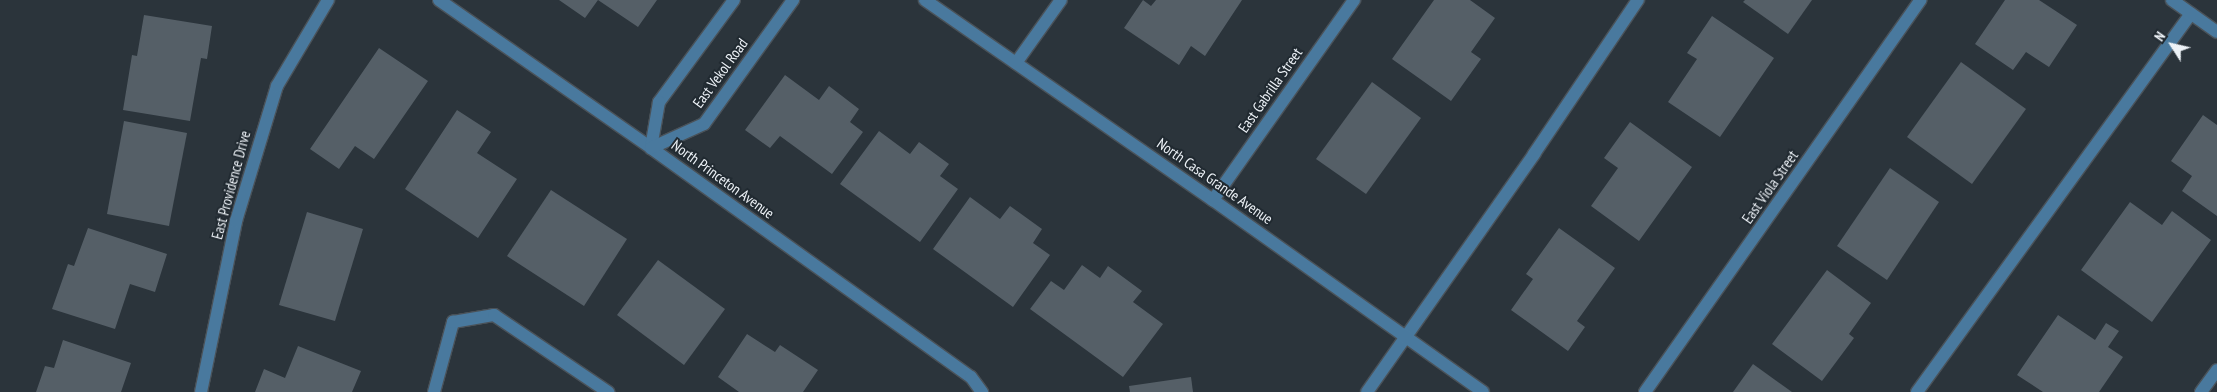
<!DOCTYPE html>
<style>
body{margin:0}
#map{position:relative;width:2217px;height:392px;overflow:hidden;background:#2b343b;font-family:"PT Sans Narrow",sans-serif}
div>[style]{position:absolute}
.building>*{inset:0;background:#555f67}
.roads{filter:drop-shadow(1px 0 #4a5259) drop-shadow(-1px 0 #4a5259) drop-shadow(0 1px #4a5259) drop-shadow(0 -1px #4a5259)}
.service>*{height:12px;margin:-6px;padding:0 6px;transform-origin:6px;border-radius:6px;background:#49799e}
.minor>*{height:12px;margin:-6px;padding:0 6px;transform-origin:6px;border-radius:6px;background:#49799e}
span{translate:-50% -50%;white-space:nowrap;text-align:center;line-height:1.15;-webkit-text-stroke:4px #212a31;paint-order:stroke}
.street-label{font-size:15px;color:#edf2f7}
.north{position:absolute;left:2147px;top:20px;width:50px;height:50px;-webkit-text-stroke:4px #212a31;paint-order:stroke;rotate:305deg;font-size:14px;font-weight:700;line-height:20px;text-align:center;color:#edf2f7}
.north::after{content:'';display:block;margin:auto;width:18px;height:22px;background:#edf2f7;clip-path:polygon(50% 0,100% 100%,50% 72%,0 100%)}
</style>
<div id="map">
<div class="building">
<div style="clip-path:polygon(559px 0,657px 0,638px 27px,598px 0,585px 18px)"></div>
<div style="clip-path:polygon(1143px 0,1151px 6px,1156px 0,1242px 0,1205px 56px,1191px 46px,1179px 65px,1124px 28px)"></div>
<div style="clip-path:polygon(1434px 0,1470px 0,1495px 18px,1471px 52px,1481px 59px,1451px 101px,1392px 59px)"></div>
<div style="clip-path:polygon(1745px 0,1812px 0,1788px 34px,1743px 2px)"></div>
<div style="clip-path:polygon(2005px 0,2039px 0,2077px 25px,2049px 67px,2026px 52px,2013px 70px,1975px 44px)"></div>
<div style="clip-path:polygon(144px 15px,212px 26px,207px 59px,201px 58px,190px 121px,123px 110px,132px 55px,137px 56px)"></div>
<div style="clip-path:polygon(1712px 16px,1774px 58px,1720px 137px,1668px 102px,1697px 59px,1687px 53px)"></div>
<div style="clip-path:polygon(379px 48px,428px 81px,374px 159px,355px 146px,339px 169px,310px 149px)"></div>
<div style="clip-path:polygon(1961px 62px,2026px 109px,1972px 184px,1907px 137px)"></div>
<div style="clip-path:polygon(785px 75px,819px 100px,829px 86px,859px 109px,850px 122px,863px 132px,832px 174px,780px 136px,770px 148px,745px 130px)"></div>
<div style="clip-path:polygon(1372px 82px,1421px 118px,1366px 194px,1316px 159px)"></div>
<div style="clip-path:polygon(457px 110px,491px 132px,477px 153px,517px 179px,478px 238px,405px 189px)"></div>
<div style="clip-path:polygon(2203px 115px,2217px 125px,2217px 216px,2182px 191px,2192px 176px,2171px 161px)"></div>
<div style="clip-path:polygon(124px 121px,187px 133px,169px 226px,107px 214px)"></div>
<div style="clip-path:polygon(1630px 122px,1692px 167px,1639px 241px,1591px 206px,1618px 168px,1604px 158px)"></div>
<div style="clip-path:polygon(879px 131px,910px 154px,919px 142px,949px 164px,940px 176px,958px 189px,920px 242px,840px 184px)"></div>
<div style="clip-path:polygon(1890px 168px,1939px 202px,1887px 280px,1837px 246px)"></div>
<div style="clip-path:polygon(551px 190px,627px 239px,584px 306px,507px 256px)"></div>
<div style="clip-path:polygon(970px 197px,1000px 219px,1010px 206px,1042px 229px,1033px 243px,1050px 255px,1013px 307px,933px 249px)"></div>
<div style="clip-path:polygon(2130px 202px,2162px 225px,2172px 211px,2211px 240px,2152px 322px,2081px 270px)"></div>
<div style="clip-path:polygon(307px 212px,363px 229px,335px 321px,279px 305px)"></div>
<div style="clip-path:polygon(88px 228px,167px 254px,155px 292px,130px 284px,115px 329px,52px 309px,68px 264px,74px 266px)"></div>
<div style="clip-path:polygon(1559px 228px,1615px 268px,1577px 321px,1585px 327px,1568px 351px,1511px 310px,1533px 279px,1526px 274px)"></div>
<div style="clip-path:polygon(658px 260px,725px 309px,684px 365px,617px 315px)"></div>
<div style="clip-path:polygon(1082px 265px,1100px 278px,1108px 266px,1142px 291px,1133px 302px,1163px 324px,1123px 377px,1030px 309px,1051px 281px,1064px 290px)"></div>
<div style="clip-path:polygon(1827px 270px,1871px 303px,1849px 334px,1854px 338px,1822px 381px,1772px 344px)"></div>
<div style="clip-path:polygon(2058px 315px,2095px 340px,2106px 323px,2119px 331px,2108px 347px,2123px 357px,2099px 392px,2043px 392px,2017px 375px)"></div>
<div style="clip-path:polygon(747px 334px,775px 352px,780px 345px,818px 370px,803px 392px,739px 392px,718px 377px)"></div>
<div style="clip-path:polygon(63px 340px,131px 363px,121px 392px,36px 392px,45px 366px,54px 368px)"></div>
<div style="clip-path:polygon(298px 346px,361px 371px,352px 392px,255px 392px,264px 369px,285px 378px)"></div>
<div style="clip-path:polygon(1753px 364px,1792px 392px,1733px 392px)"></div>
<div style="clip-path:polygon(1191px 377px,1193px 392px,1130px 392px,1129px 386px)"></div>
</div>
<div class="roads">
<div class="service">
<div style="left:1016px;top:63px;width:77px;rotate:-54.5deg"></div>
<div style="left:434px;top:392px;width:73px;rotate:-74.8deg"></div>
<div style="left:453px;top:322px;width:42px;rotate:-9.7deg"></div>
<div style="left:494px;top:315px;width:138px;rotate:34deg"></div>
<div style="left:1367px;top:392px;width:291px;rotate:-54.9deg"></div>
<div style="left:1534px;top:154px;width:186px;rotate:-56deg"></div>
<div style="left:1917px;top:392px;width:467px;rotate:-54.1deg"></div>
</div>
<div class="minor">
<div style="left:439px;top:0;width:259px;rotate:34.9deg"></div>
<div style="left:651px;top:148px;width:393px;rotate:35.6deg"></div>
<div style="left:971px;top:377px;width:19px;rotate:54deg"></div>
<div style="left:734px;top:0;width:127px;rotate:126.3deg"></div>
<div style="left:659px;top:102px;width:47px;rotate:99.9deg"></div>
<div style="left:651px;top:148px;width:58px;rotate:-24.4deg"></div>
<div style="left:704px;top:124px;width:153px;rotate:-54.3deg"></div>
<div style="left:925px;top:0;width:351px;rotate:34.8deg"></div>
<div style="left:1213px;top:200px;width:331px;rotate:35.4deg"></div>
<div style="left:2172px;top:0;width:55px;rotate:35.4deg"></div>
<div style="left:1213px;top:200px;width:245px;rotate:-54.8deg"></div>
<div style="left:201px;top:392px;width:175px;rotate:-78.4deg"></div>
<div style="left:236px;top:221px;width:141px;rotate:-73.1deg"></div>
<div style="left:277px;top:86px;width:100px;rotate:-59.3deg"></div>
<div style="left:1645px;top:392px;width:479px;rotate:-54.9deg"></div>
<div style="left:2201px;top:392px;width:27px;rotate:-54deg"></div>
</div>
</div>
<div class="street-label">
<span style="left:720px;top:73px;rotate:-54deg">East Vekol Road</span>
<span style="left:1270px;top:90px;rotate:-55deg">East Gabrilla Street</span>
<span style="left:723px;top:179px;rotate:36deg">North Princeton Avenue</span>
<span style="left:1215px;top:181px;rotate:35deg">North Casa Grande Avenue</span>
<span style="left:231px;top:185px;rotate:-75deg">East Providence Drive</span>
<span style="left:1770px;top:187px;rotate:-55deg">East Viola Street</span>
</div>
<div class="north">N</div>
</div>
